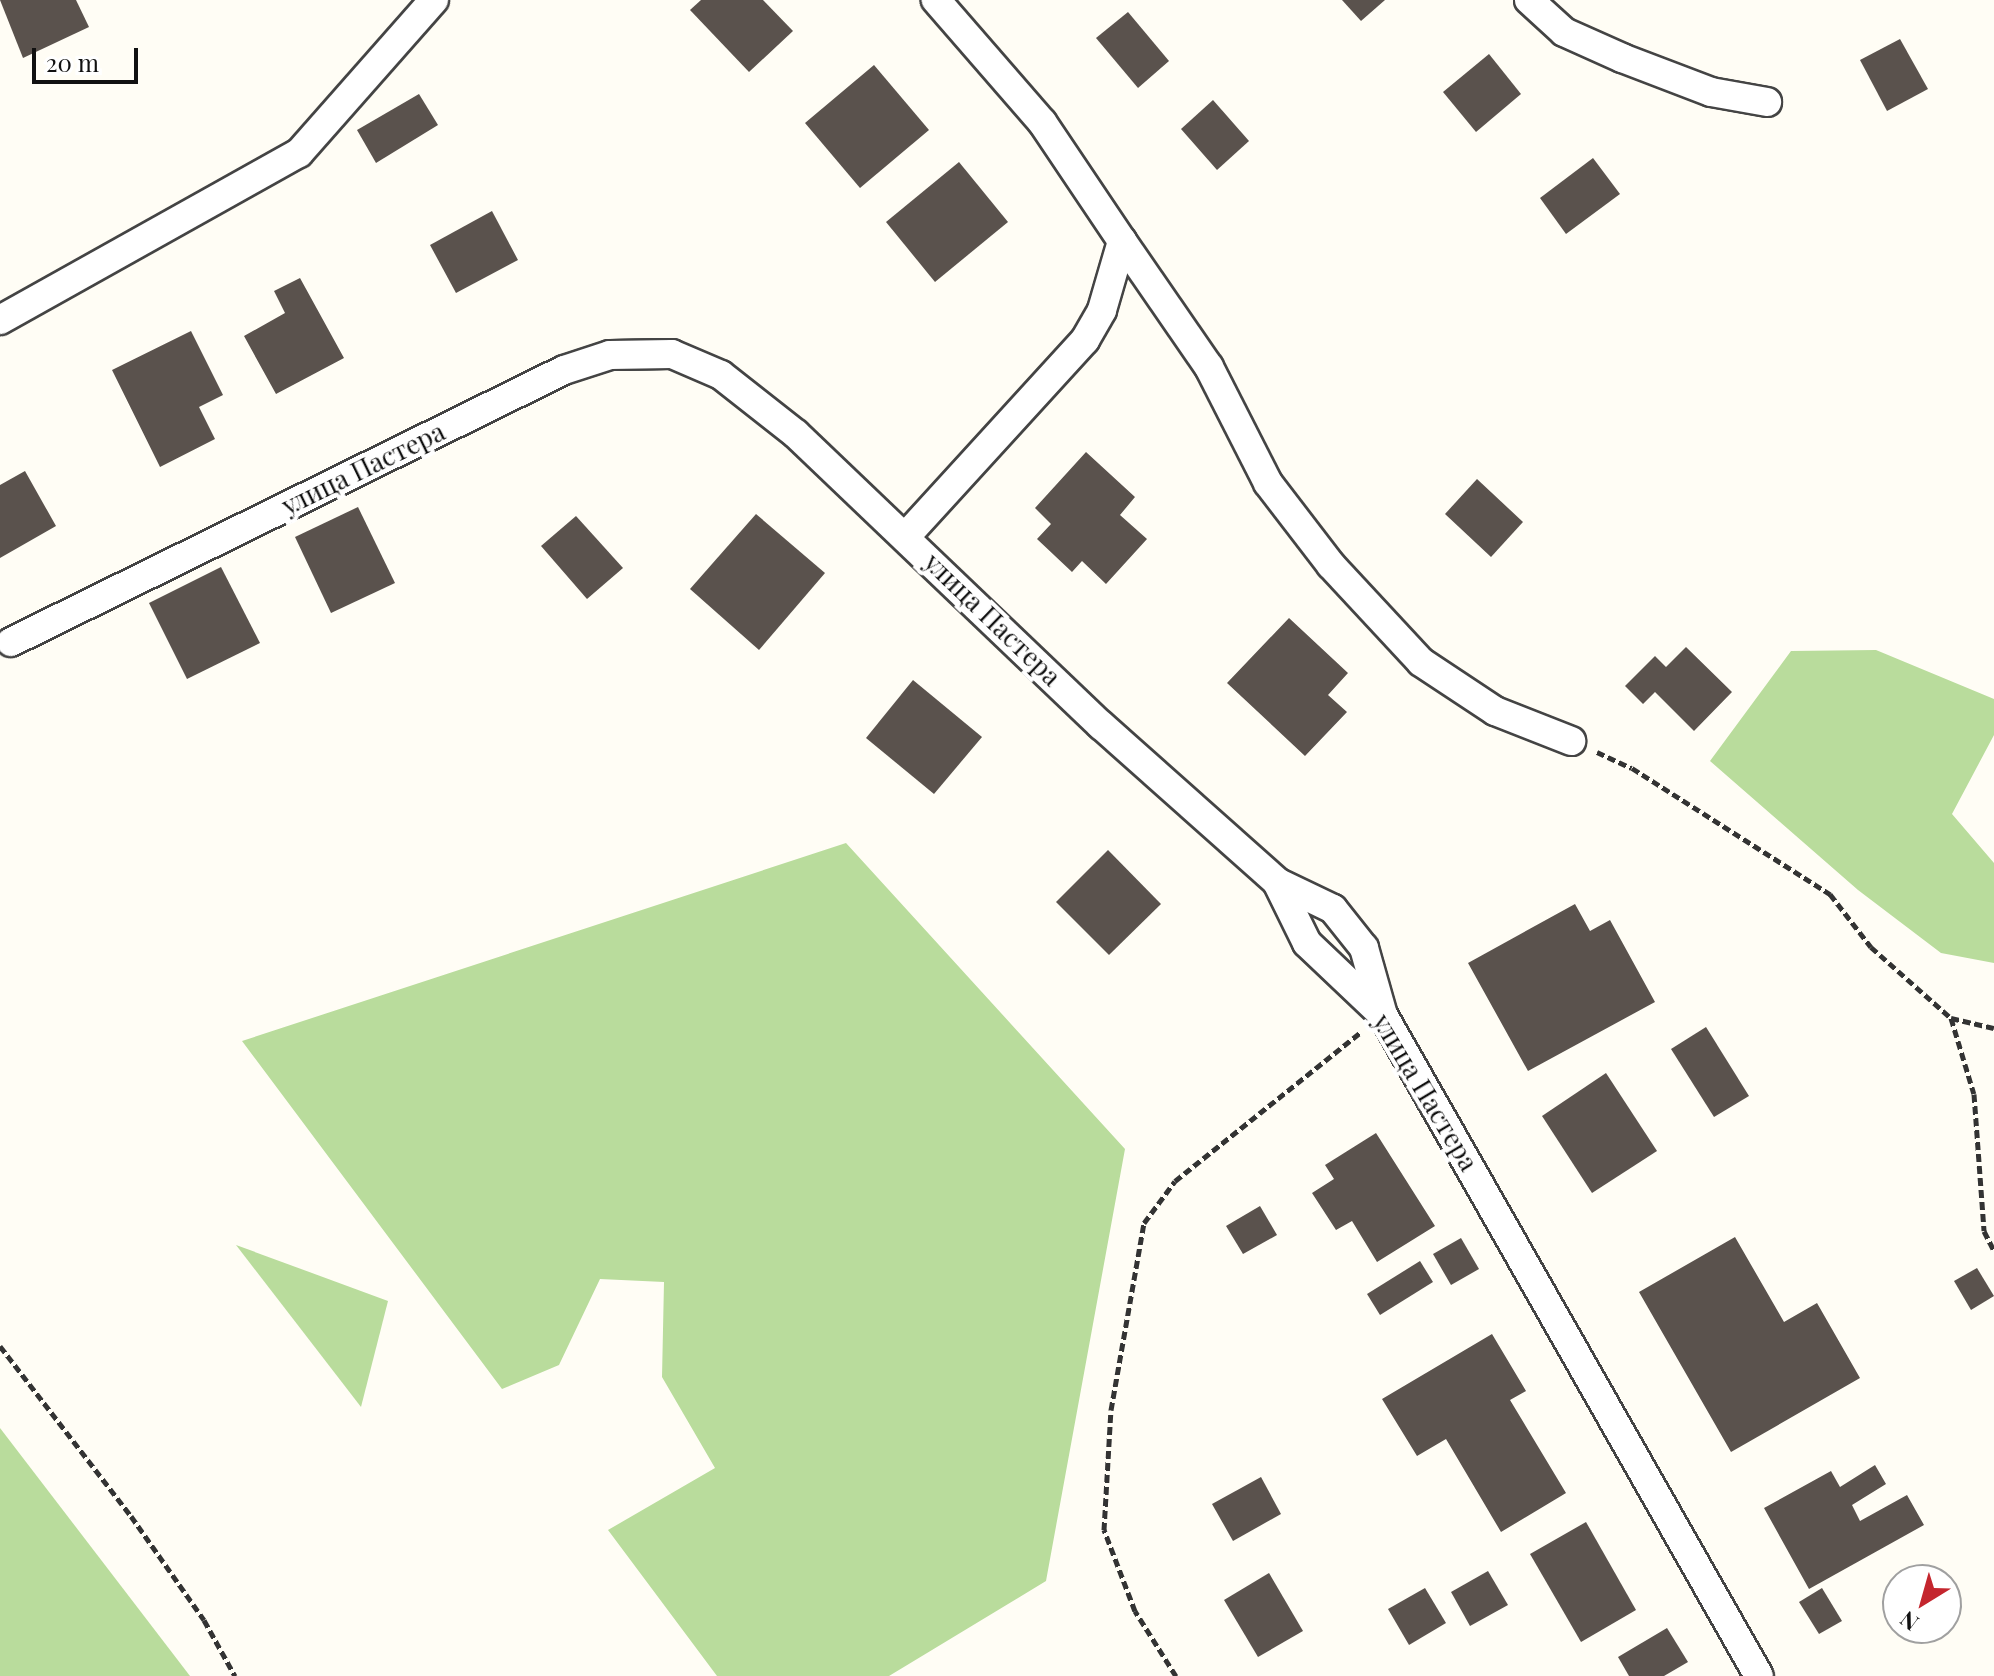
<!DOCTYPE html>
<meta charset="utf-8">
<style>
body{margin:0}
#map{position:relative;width:1994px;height:1676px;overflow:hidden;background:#fffdf5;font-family:"Playfair Display",serif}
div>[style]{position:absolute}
.forest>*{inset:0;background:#b9dc9c}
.building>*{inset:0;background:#5a524d}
.path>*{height:5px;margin-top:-2.5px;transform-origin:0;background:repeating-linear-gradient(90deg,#333 0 8px,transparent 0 12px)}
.roads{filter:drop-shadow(2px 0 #444) drop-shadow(-2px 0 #444) drop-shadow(0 2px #444) drop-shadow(0 -2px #444)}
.street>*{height:28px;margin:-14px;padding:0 14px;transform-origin:14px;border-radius:14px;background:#fff}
span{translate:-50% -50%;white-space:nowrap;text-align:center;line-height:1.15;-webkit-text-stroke:8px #fff;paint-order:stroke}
.street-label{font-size:26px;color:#111}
.north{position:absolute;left:1882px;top:1564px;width:80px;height:80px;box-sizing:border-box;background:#fff;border:2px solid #a0a0a0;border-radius:50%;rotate:217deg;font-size:22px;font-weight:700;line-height:32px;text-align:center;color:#111}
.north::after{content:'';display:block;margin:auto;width:28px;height:36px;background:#c4262e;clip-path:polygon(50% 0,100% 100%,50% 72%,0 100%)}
.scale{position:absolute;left:32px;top:48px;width:106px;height:36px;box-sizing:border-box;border:4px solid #111;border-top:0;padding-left:10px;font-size:24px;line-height:28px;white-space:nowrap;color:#111;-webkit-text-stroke:6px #fff;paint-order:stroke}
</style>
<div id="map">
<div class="forest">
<div style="clip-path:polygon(1876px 650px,1994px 699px,1994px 735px,1952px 814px,1994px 863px,1994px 963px,1941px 953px,1858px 890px,1710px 761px,1791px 651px)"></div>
<div style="clip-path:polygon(846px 843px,1125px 1149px,1046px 1581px,889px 1676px,717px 1676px,608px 1530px,715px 1468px,662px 1377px,664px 1282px,600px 1279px,559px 1365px,502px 1389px,242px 1041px)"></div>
<div style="clip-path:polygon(236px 1245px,388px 1301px,361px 1407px)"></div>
<div style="clip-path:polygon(0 1428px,190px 1676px,0 1676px)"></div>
</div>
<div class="building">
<div style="clip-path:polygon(0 0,76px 0,89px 27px,23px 58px)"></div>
<div style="clip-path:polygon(701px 0,763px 0,793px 31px,749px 72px,690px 10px)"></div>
<div style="clip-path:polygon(1342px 0,1385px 0,1361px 21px)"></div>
<div style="clip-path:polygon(1128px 12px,1169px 61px,1138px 88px,1096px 38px)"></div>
<div style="clip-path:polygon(1900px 39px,1928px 89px,1887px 111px,1860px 60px)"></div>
<div style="clip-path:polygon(1489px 54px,1521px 94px,1476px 132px,1443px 92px)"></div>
<div style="clip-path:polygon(874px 65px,929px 130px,860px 188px,805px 123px)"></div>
<div style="clip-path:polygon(419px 94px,438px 125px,376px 163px,357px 130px)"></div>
<div style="clip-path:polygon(1213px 100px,1249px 141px,1217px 170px,1181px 129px)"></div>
<div style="clip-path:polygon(1593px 158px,1620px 194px,1566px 234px,1540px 198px)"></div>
<div style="clip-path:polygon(959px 162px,1008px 222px,935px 282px,886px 222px)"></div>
<div style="clip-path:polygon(492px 211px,518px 260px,456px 293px,430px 245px)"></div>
<div style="clip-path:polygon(300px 278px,344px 358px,276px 394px,244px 336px,285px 313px,274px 291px)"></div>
<div style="clip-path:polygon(191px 331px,223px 395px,199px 407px,215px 439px,160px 467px,112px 370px)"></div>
<div style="clip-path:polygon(1086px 452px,1135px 497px,1120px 515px,1147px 539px,1106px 584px,1082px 561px,1072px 572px,1037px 539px,1051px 524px,1035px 508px)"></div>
<div style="clip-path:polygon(25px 471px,56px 526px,0 558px,0 485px)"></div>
<div style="clip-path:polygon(1477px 479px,1523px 522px,1491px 557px,1445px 514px)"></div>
<div style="clip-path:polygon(358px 507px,395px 583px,331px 613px,295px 537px)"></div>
<div style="clip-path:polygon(756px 514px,825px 573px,759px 650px,690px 589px)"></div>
<div style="clip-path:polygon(576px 516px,623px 568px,587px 599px,541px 546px)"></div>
<div style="clip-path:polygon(221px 567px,260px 643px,187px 679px,149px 603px)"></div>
<div style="clip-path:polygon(1289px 618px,1348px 673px,1328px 695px,1347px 712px,1305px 756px,1227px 683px)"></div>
<div style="clip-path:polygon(1686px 647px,1732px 692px,1694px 731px,1655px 692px,1643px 704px,1625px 686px,1655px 656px,1666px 667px)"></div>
<div style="clip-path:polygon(913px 680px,982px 737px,934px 794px,866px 738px)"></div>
<div style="clip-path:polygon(1108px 850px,1161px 904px,1109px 955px,1056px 902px)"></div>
<div style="clip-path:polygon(1575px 904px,1590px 931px,1610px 920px,1655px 1002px,1528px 1071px,1468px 963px)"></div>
<div style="clip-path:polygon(1706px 1027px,1749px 1096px,1714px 1117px,1671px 1049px)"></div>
<div style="clip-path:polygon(1606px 1073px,1657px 1151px,1592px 1193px,1542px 1116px)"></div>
<div style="clip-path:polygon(1376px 1133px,1435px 1226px,1377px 1262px,1352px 1221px,1336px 1230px,1312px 1193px,1334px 1179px,1325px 1165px)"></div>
<div style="clip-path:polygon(1260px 1206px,1277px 1235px,1243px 1254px,1226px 1226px)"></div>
<div style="clip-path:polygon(1735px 1237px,1784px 1322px,1817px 1303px,1860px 1378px,1731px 1452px,1639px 1292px)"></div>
<div style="clip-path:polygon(1461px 1238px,1479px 1269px,1451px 1285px,1433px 1254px)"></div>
<div style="clip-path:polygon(1420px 1261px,1433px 1282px,1380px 1315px,1367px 1294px)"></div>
<div style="clip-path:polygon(1977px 1268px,1994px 1296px,1971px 1310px,1954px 1281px)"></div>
<div style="clip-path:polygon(1492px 1334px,1526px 1391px,1510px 1400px,1566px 1493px,1501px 1532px,1446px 1439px,1417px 1456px,1382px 1399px)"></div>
<div style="clip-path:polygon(1875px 1465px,1886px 1484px,1852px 1505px,1860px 1521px,1907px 1495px,1924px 1525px,1809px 1589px,1764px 1508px,1831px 1471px,1840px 1487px)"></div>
<div style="clip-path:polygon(1261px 1477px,1281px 1514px,1233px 1541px,1212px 1504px)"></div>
<div style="clip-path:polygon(1586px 1522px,1636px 1610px,1581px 1642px,1530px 1554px)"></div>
<div style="clip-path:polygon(1488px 1571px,1508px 1605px,1470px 1626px,1451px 1592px)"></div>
<div style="clip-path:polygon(1269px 1573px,1303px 1631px,1258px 1657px,1224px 1600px)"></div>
<div style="clip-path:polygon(1425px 1588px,1446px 1623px,1409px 1645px,1388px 1609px)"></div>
<div style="clip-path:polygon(1822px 1588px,1842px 1621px,1819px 1634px,1799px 1602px)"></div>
<div style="clip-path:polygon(1667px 1628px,1688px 1662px,1664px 1676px,1629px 1676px,1618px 1657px)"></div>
</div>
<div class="path">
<div style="left:1597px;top:752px;width:38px;rotate:25deg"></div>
<div style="left:1632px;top:768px;width:235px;rotate:32.5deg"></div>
<div style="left:1830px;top:894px;width:67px;rotate:52.3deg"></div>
<div style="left:1871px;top:947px;width:107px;rotate:41.6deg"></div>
<div style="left:1951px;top:1018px;width:79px;rotate:73.2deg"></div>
<div style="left:1974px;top:1094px;width:137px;rotate:85.8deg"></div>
<div style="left:1984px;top:1231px;width:22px;rotate:63deg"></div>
<div style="left:1951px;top:1018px;width:44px;rotate:13.1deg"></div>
<div style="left:0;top:1346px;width:215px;rotate:52.4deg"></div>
<div style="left:131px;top:1516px;width:127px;rotate:54.9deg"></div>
<div style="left:204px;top:1620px;width:64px;rotate:61deg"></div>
<div style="left:1176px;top:1676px;width:77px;rotate:-122.2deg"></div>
<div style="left:1135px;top:1611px;width:87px;rotate:-110.9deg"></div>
<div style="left:1104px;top:1530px;width:120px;rotate:-86.7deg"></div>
<div style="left:1111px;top:1410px;width:190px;rotate:-80deg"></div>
<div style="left:1144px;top:1223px;width:52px;rotate:-53.6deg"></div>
<div style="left:1175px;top:1181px;width:237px;rotate:-38.7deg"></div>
</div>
<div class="roads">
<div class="street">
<div style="left:1529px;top:0;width:47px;rotate:42.4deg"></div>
<div style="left:1564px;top:32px;width:64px;rotate:24.1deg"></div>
<div style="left:1622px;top:58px;width:95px;rotate:20.9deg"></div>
<div style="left:1711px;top:92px;width:57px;rotate:10.1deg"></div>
<div style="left:1122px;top:241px;width:153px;rotate:55.4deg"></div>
<div style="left:1209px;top:367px;width:130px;rotate:63deg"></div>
<div style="left:1268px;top:483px;width:103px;rotate:52.5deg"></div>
<div style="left:1331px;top:565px;width:132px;rotate:47.1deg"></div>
<div style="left:1421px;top:662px;width:89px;rotate:33.5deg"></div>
<div style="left:1495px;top:711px;width:82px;rotate:21.5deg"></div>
<div style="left:0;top:320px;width:342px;rotate:-29.2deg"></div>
<div style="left:299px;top:153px;width:204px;rotate:-48.6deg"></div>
<div style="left:907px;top:535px;width:264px;rotate:-47.6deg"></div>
<div style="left:1085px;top:340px;width:34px;rotate:-60deg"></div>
<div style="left:1102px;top:310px;width:72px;rotate:-73.8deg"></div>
<div style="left:1122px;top:241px;width:143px;rotate:-123.9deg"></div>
<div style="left:1042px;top:122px;width:162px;rotate:-131deg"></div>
<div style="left:11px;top:642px;width:616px;rotate:-26.19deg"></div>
<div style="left:564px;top:370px;width:48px;rotate:-18.1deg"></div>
<div style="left:610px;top:355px;width:62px;rotate:-0.9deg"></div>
<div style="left:672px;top:354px;width:53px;rotate:23.2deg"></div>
<div style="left:721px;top:375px;width:95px;rotate:38.2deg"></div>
<div style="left:796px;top:434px;width:422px;rotate:43.7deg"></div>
<div style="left:1101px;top:725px;width:236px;rotate:41.7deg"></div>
<div style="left:1277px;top:882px;width:68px;rotate:63.8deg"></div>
<div style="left:1307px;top:943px;width:105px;rotate:43.5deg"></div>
<div style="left:1383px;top:1015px;width:760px;rotate:60.37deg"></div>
<div style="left:1277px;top:882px;width:62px;rotate:25.7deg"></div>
<div style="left:1333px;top:909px;width:50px;rotate:51.5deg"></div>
<div style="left:1364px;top:948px;width:70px;rotate:74.2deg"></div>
</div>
</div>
<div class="street-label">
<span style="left:363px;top:468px;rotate:-26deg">улица Пастера</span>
<span style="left:993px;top:619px;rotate:44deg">улица Пастера</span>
<span style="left:1426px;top:1092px;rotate:59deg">улица Пастера</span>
</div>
<div class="north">N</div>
<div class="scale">20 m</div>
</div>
